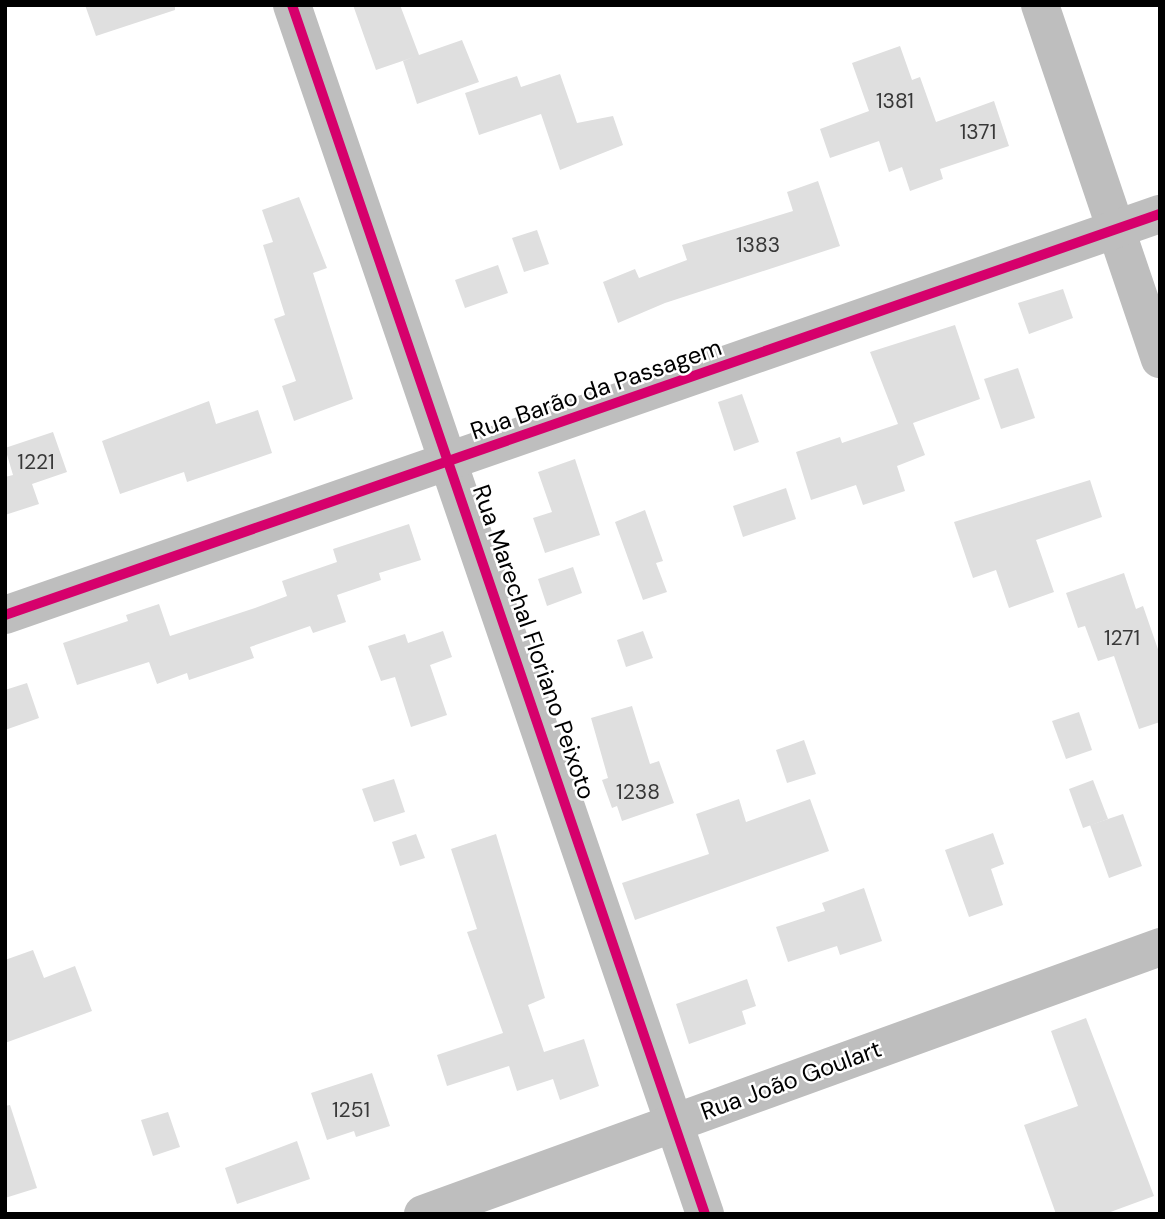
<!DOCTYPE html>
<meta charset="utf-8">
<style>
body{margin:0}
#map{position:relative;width:1165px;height:1219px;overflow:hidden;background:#fff;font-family:"DM Sans",sans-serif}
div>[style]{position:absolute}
.building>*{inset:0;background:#dfdfdf}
.minor>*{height:38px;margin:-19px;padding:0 19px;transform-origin:19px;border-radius:19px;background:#bebebe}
.cycleway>*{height:10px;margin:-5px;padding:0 5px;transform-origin:5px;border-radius:5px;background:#d6006c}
span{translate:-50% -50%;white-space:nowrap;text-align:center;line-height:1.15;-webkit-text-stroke:5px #fff;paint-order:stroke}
.number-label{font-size:21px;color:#383838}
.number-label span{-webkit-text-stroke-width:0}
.street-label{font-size:24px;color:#000}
.frame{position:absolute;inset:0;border:7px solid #000;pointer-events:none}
</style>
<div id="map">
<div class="building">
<div style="clip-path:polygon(85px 5px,175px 5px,175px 10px,96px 36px)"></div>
<div style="clip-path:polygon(353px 5px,400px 5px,419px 55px,462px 40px,479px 82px,417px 104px,403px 61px,414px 57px,376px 70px)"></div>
<div style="clip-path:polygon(900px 46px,912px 80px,920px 77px,936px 122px,994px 101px,1009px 146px,940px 169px,943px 179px,910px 191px,902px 167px,889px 172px,879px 141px,830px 158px,820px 129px,869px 111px,852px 63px)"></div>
<div style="clip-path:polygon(560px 74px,577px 123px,613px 116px,623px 145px,560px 170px,541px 114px,479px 135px,465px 93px,517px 76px,521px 87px)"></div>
<div style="clip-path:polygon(818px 181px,840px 246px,665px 303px,618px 323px,603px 282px,635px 269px,639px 278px,687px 260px,682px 245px,793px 211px,787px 192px)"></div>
<div style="clip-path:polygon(299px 197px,327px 268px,313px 273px,353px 399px,294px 421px,282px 386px,296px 381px,274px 319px,285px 315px,263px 245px,273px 242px,262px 210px)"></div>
<div style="clip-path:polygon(537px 230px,549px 264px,524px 272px,512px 238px)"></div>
<div style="clip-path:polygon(498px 265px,508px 293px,465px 308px,455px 280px)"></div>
<div style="clip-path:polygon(1063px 289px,1073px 318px,1029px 334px,1018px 303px)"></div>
<div style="clip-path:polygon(955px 325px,980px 399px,913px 423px,925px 455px,897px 466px,905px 491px,863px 505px,856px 485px,811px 500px,796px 452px,840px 437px,842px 443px,898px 424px,870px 352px)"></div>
<div style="clip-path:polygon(1018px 368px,1035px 418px,1001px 429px,984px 379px)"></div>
<div style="clip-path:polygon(742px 394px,759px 442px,734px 451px,718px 402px)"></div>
<div style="clip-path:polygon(209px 401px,216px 424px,258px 410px,272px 453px,187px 482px,184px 472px,120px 494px,102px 441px)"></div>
<div style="clip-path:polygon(53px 432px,67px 472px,32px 484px,39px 504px,5px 515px,5px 477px,13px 475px,5px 448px)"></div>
<div style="clip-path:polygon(575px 459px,600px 535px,545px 553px,533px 518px,552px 512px,538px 472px)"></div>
<div style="clip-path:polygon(1090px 480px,1102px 517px,1036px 540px,1054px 592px,1009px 608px,996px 570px,973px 578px,954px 522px)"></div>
<div style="clip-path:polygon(786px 488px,796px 519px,743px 537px,733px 506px)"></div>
<div style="clip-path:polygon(645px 510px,663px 561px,656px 563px,667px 592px,643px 600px,615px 522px)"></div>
<div style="clip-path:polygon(409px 524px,421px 560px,379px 573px,381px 580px,337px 595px,346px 622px,313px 633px,310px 626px,250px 647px,254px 658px,189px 680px,187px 673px,157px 684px,149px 662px,77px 685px,63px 643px,128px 621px,126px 615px,159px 604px,170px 636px,255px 608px,287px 596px,282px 581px,337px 562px,333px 549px)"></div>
<div style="clip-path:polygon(573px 567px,582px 593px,547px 606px,538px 579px)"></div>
<div style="clip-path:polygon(1124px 573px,1136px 609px,1143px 606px,1160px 655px,1160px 722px,1139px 729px,1114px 656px,1098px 661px,1085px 626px,1078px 628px,1066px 593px)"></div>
<div style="clip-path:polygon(443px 631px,452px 657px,430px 665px,447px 715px,411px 727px,395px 677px,381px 681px,368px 646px,405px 634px,408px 643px)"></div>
<div style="clip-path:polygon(643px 631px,653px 658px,626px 667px,617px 640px)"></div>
<div style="clip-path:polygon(27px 683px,39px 718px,5px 730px,5px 690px)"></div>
<div style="clip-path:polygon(632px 706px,650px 764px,659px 761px,674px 803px,622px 821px,617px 806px,612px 808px,602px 780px,608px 778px,591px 718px)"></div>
<div style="clip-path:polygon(1079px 712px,1092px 750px,1066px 759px,1052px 721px)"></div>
<div style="clip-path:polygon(804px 740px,816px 774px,787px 783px,776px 750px)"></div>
<div style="clip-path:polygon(394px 779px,405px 812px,374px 822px,362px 789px)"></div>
<div style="clip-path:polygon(1093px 780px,1108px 819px,1083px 828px,1069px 789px)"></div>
<div style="clip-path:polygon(739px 799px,746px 822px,810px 799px,829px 851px,635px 920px,622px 883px,709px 854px,696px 814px)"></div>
<div style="clip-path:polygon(1123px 814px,1142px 866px,1109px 878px,1090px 825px)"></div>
<div style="clip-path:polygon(993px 833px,1004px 864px,991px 869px,1003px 905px,969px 917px,945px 850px)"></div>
<div style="clip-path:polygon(416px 834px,425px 858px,400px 866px,392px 842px)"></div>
<div style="clip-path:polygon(496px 834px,545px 998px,528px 1005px,544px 1052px,584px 1039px,599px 1086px,560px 1100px,553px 1079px,517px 1091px,509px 1066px,447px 1086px,437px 1055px,503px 1033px,467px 932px,477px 929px,451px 849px)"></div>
<div style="clip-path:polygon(864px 888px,882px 941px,840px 955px,837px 946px,788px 962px,776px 927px,825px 911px,822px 903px)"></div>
<div style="clip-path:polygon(33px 950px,44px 978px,75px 966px,92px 1011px,5px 1043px,5px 960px)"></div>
<div style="clip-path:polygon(747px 979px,756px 1006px,742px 1011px,746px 1024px,689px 1044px,676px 1004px)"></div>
<div style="clip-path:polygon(1086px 1018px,1154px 1196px,1105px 1214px,1056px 1214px,1024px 1125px,1078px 1106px,1051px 1031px)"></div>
<div style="clip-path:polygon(372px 1073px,390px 1126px,356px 1137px,354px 1131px,327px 1140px,311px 1093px)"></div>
<div style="clip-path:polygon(10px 1105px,37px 1188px,5px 1198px,5px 1106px)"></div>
<div style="clip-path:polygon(168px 1112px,180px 1147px,153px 1156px,141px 1120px)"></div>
<div style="clip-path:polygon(297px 1141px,310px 1179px,237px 1204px,225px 1168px)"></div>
</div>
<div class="minor">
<div style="left:292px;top:5px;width:1278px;rotate:71.14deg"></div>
<div style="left:1040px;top:5px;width:374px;rotate:71.3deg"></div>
<div style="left:5px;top:615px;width:1223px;rotate:-19.15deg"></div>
<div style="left:423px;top:1214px;width:784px;rotate:-19.91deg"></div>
</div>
<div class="cycleway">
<div style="left:292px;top:5px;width:1278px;rotate:71.14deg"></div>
<div style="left:5px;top:615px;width:1223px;rotate:-19.15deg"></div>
</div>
<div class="number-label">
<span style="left:895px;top:101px">1381</span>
<span style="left:978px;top:132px">1371</span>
<span style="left:758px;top:245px">1383</span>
<span style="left:36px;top:462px">1221</span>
<span style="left:1122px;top:638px">1271</span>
<span style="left:638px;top:792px">1238</span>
<span style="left:351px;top:1110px">1251</span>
</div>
<div class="street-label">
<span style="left:596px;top:389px;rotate:-19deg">Rua Barão da Passagem</span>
<span style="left:534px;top:642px;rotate:71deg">Rua Marechal Floriano Peixoto</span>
<span style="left:791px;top:1080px;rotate:-20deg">Rua João Goulart</span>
</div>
<div class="frame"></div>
</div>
